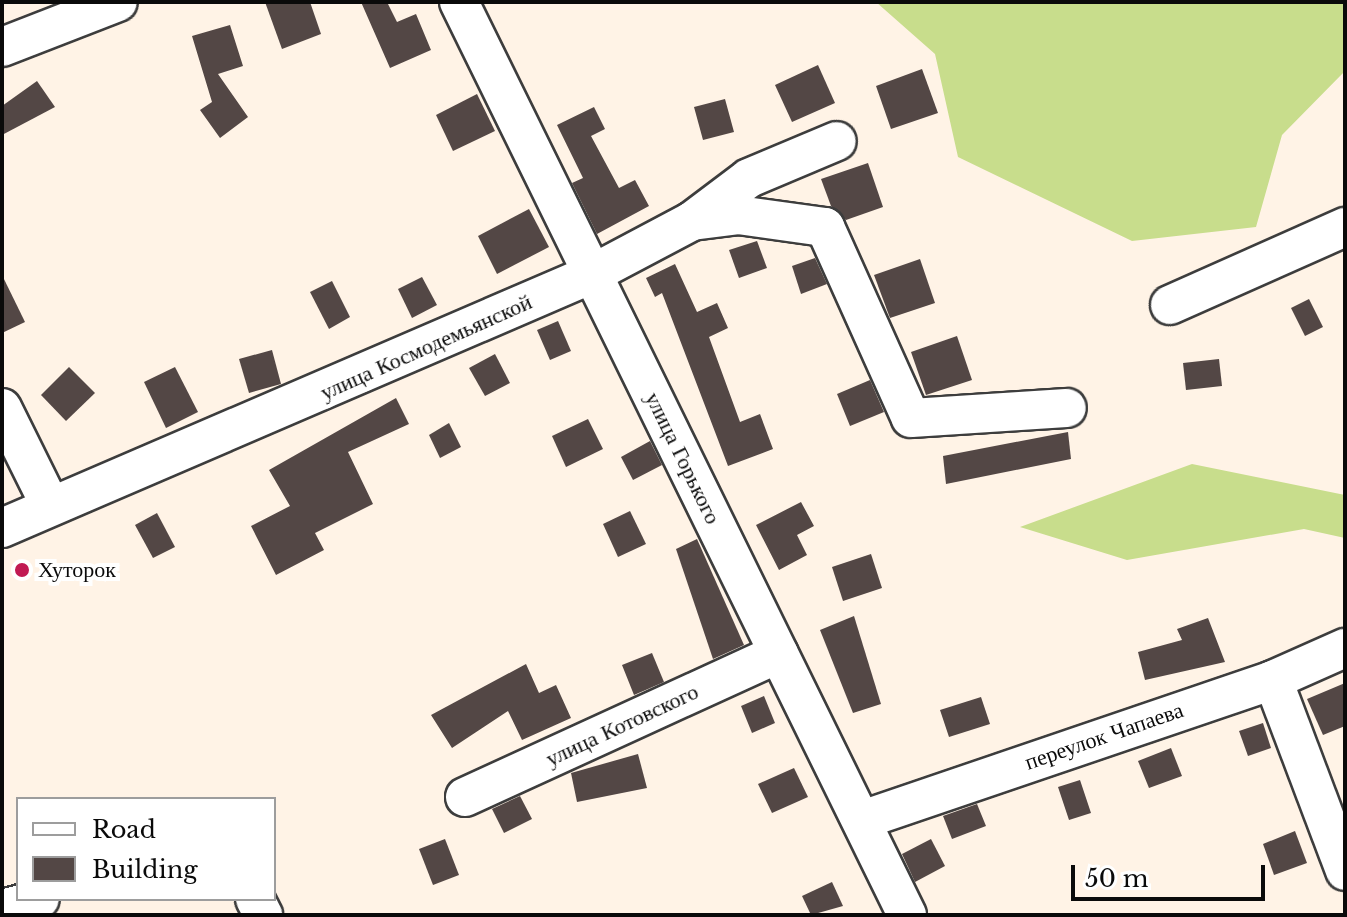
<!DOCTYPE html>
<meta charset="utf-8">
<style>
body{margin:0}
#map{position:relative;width:1347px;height:917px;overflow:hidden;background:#fff3e6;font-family:"Libre Baskerville",serif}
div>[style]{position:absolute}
.forest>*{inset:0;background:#c8dd8c}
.building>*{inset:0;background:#534745}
.roads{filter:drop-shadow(2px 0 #3d3d3d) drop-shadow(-2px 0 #3d3d3d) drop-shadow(0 2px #3d3d3d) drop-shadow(0 -2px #3d3d3d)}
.minor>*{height:38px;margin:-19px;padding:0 19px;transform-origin:19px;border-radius:19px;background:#fff}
.dots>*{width:22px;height:22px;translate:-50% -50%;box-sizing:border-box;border:4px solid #fff;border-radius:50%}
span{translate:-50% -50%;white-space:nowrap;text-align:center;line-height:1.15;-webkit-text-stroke:8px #fff;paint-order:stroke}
.street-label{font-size:22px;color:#0a0a0a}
.poi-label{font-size:22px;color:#0a0a0a}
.left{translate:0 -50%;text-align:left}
.frame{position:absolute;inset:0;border:4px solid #0a0a0a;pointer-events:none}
.legend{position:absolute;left:16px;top:797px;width:260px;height:104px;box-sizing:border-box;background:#fff;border:2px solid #9d9d9d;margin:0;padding:10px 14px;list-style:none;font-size:24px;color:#0a0a0a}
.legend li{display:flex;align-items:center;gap:16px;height:40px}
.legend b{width:40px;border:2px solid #9d9d9d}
.scale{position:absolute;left:1071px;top:865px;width:194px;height:36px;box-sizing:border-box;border:4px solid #0a0a0a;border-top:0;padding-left:10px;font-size:24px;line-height:28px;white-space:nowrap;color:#0a0a0a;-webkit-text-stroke:6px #fff;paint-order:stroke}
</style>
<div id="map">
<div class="forest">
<div style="clip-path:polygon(876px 2px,1345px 2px,1345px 71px,1282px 135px,1256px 227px,1132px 241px,958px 157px,935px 54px)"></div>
<div style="clip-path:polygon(1192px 464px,1345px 495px,1345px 538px,1304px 529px,1127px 560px,1020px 527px)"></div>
</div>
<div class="building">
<div style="clip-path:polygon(265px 2px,310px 2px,321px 34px,282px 49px)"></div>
<div style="clip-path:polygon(361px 2px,387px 2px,397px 22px,416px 14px,431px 50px,390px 68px)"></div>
<div style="clip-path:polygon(230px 25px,243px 66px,218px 74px,248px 117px,220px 138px,200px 110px,212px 102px,192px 36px)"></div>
<div style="clip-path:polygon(818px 65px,835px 103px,792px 122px,775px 85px)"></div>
<div style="clip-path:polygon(922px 69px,938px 113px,891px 129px,876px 86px)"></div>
<div style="clip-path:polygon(37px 81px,55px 107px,2px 135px,2px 106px)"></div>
<div style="clip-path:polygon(477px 94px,495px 131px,453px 151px,436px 115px)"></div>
<div style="clip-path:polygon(725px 99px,734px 132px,703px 140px,694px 107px)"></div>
<div style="clip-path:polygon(594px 107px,605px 129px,591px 136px,619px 188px,635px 180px,649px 206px,597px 234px,572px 183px,583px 178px,557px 125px)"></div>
<div style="clip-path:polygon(868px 163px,883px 207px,846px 220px,831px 206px,821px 179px)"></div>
<div style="clip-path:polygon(529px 209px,549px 247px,497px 274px,478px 236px)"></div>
<div style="clip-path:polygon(757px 241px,767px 268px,739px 278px,729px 250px)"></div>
<div style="clip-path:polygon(815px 258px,827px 284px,801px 294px,792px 266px)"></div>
<div style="clip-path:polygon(920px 259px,935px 303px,890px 318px,874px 275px)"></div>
<div style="clip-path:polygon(675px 264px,697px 312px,717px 303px,728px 328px,709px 337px,740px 422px,760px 414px,773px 449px,728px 466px,662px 293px,655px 297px,646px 278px)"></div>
<div style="clip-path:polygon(2px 275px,25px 322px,2px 333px)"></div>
<div style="clip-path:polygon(422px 277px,437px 305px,412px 318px,398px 289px)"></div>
<div style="clip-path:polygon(332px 281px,350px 317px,329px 329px,310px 292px)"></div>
<div style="clip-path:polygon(1309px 299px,1323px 327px,1305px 336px,1291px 308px)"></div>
<div style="clip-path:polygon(558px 321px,571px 351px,550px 360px,537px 330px)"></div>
<div style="clip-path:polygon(957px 336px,972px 380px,926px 395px,911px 352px)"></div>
<div style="clip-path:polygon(272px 350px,281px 384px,249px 393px,239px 359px)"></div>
<div style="clip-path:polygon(495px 354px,510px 383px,485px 396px,469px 368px)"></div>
<div style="clip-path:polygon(1219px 359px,1222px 386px,1186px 390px,1183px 363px)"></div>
<div style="clip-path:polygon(69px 367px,95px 393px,66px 421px,41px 395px)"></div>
<div style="clip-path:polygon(175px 367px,198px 412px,166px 428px,144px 382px)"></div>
<div style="clip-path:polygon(870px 380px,884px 412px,850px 426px,837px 394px)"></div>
<div style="clip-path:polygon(396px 398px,409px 424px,348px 452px,373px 504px,315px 533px,324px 550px,276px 575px,251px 526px,290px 506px,269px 470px)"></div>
<div style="clip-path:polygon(588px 419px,603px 449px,566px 467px,552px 436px)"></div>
<div style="clip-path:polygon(449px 423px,461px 447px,440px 458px,429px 435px)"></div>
<div style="clip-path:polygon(1068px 432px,1071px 459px,946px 484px,943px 456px)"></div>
<div style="clip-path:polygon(650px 441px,662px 465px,633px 480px,621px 457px)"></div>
<div style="clip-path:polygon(801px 502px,814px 526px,797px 535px,807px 555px,779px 570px,756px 525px)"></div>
<div style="clip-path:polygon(630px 511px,646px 544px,618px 557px,603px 524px)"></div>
<div style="clip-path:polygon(157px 513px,175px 547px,153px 558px,135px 525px)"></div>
<div style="clip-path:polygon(697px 539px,744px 645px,713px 659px,676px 549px)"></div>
<div style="clip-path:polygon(871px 554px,882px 588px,843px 601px,832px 567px)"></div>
<div style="clip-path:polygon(854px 616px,881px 704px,853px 713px,820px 630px)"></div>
<div style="clip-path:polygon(1208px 618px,1225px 662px,1145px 680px,1138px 652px,1182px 640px,1177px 629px)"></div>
<div style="clip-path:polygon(652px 653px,664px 682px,634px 695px,622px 665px)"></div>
<div style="clip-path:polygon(526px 664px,539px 693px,556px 685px,571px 718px,522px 740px,508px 711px,452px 748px,431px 715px)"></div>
<div style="clip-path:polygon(1345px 683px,1345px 726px,1323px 735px,1307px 699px)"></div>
<div style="clip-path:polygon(764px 696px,775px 723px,752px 733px,741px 706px)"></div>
<div style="clip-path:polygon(981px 697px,990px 724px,949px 737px,940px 710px)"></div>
<div style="clip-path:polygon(1263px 723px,1271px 748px,1248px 756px,1239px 731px)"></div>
<div style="clip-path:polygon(1171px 748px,1182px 776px,1149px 788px,1138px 761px)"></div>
<div style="clip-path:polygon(638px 754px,647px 788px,577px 802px,571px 773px)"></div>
<div style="clip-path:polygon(794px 768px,808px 797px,772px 813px,758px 784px)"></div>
<div style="clip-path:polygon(1080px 780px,1091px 813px,1069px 820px,1058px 787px)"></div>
<div style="clip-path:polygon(520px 796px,532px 819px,504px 833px,492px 809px)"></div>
<div style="clip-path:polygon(977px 804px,986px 826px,952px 839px,943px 816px)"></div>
<div style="clip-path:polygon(1295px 831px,1307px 863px,1274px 875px,1263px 844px)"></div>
<div style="clip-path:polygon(445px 839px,459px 875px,433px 885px,419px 849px)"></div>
<div style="clip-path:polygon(931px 839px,945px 866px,915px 882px,902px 854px)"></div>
<div style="clip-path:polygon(832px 882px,843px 906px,811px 915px,802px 896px)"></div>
</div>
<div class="roads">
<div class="minor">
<div style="left:459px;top:2px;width:1017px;rotate:63.86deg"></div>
<div style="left:2px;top:47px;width:124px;rotate:-21.2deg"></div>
<div style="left:692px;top:221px;width:46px;rotate:-7.4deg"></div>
<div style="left:738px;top:215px;width:88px;rotate:7.9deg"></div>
<div style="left:825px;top:227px;width:209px;rotate:65.8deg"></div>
<div style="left:911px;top:418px;width:156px;rotate:-3.7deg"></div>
<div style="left:1170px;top:305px;width:192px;rotate:-24deg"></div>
<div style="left:2px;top:408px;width:106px;rotate:63.7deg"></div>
<div style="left:2px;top:528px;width:642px;rotate:-23.29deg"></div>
<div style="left:592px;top:274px;width:113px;rotate:-27.9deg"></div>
<div style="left:692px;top:221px;width:71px;rotate:-37deg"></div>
<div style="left:749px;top:178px;width:95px;rotate:-22.8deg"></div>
<div style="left:1273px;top:680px;width:204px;rotate:69.3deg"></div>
<div style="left:465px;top:797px;width:345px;rotate:-24.6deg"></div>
<div style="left:862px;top:820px;width:434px;rotate:-18.8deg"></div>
<div style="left:1273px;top:680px;width:79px;rotate:-24deg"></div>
<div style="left:255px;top:899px;width:18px;rotate:63deg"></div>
<div style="left:2px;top:909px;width:39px;rotate:-15deg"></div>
</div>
</div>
<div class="dots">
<div style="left:22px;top:570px;background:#c11a53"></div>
</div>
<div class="street-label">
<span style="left:426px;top:347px;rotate:-24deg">улица Космодемьянской</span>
<span style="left:683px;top:458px;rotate:64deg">улица Горького</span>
<span style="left:622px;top:725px;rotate:-25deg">улица Котовского</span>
<span style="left:1104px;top:736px;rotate:-19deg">переулок Чапаева</span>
</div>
<div class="poi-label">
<span class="left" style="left:38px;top:570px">Хуторок</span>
</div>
<div class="frame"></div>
<ul class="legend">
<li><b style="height:10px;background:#fff"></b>Road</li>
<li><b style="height:22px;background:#534745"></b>Building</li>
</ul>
<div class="scale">50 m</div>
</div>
